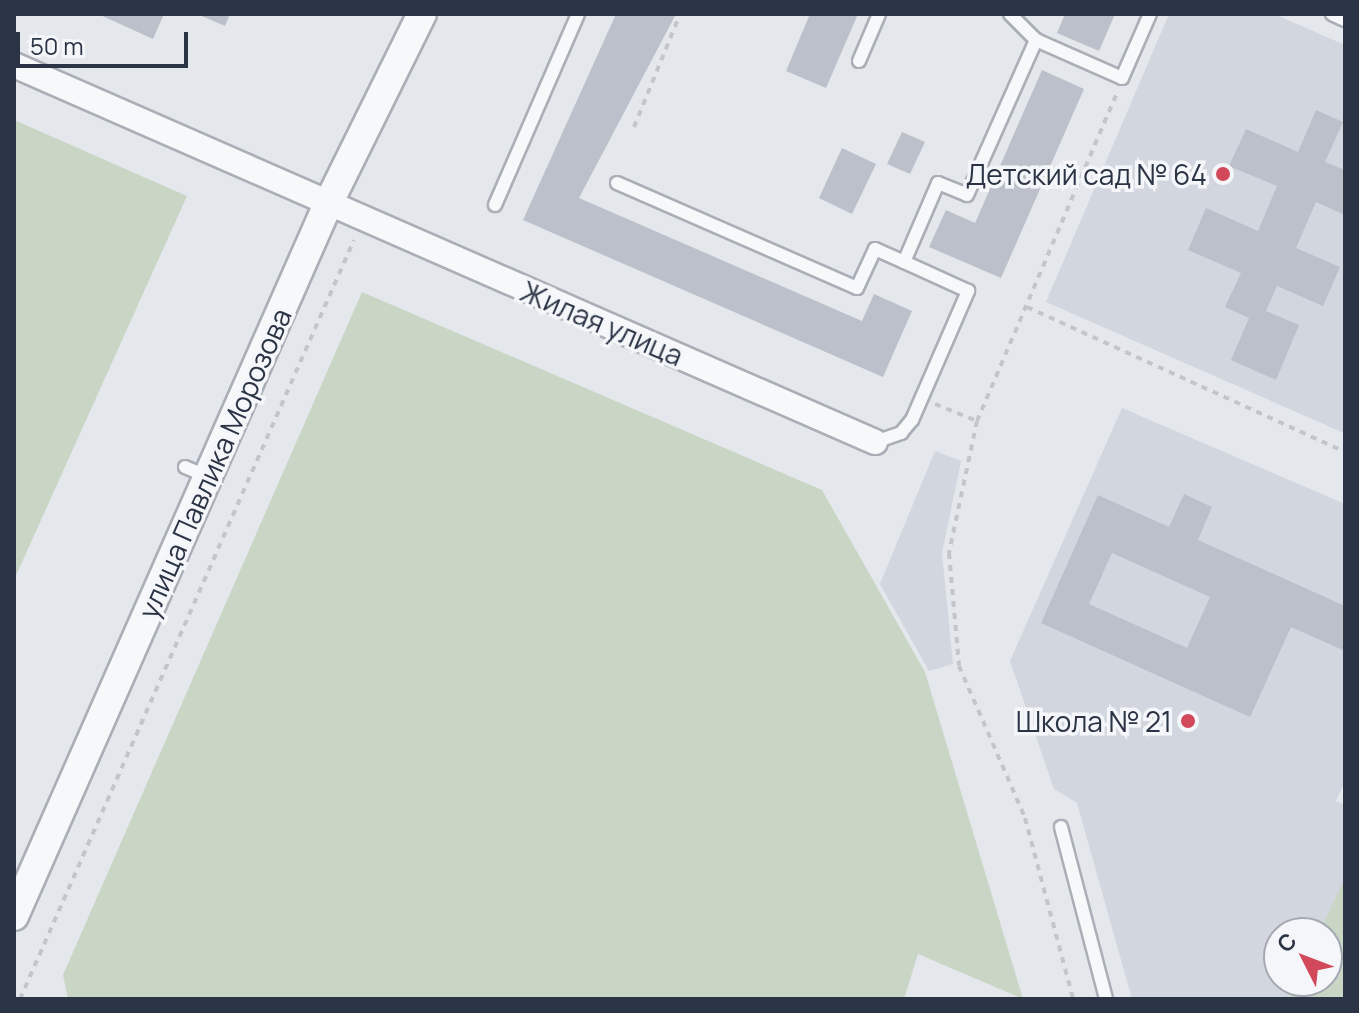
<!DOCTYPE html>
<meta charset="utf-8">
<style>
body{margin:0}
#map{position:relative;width:1359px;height:1013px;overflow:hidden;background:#e4e7ec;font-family:Manrope,sans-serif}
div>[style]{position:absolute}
.built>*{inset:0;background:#d2d6de}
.green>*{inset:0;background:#c9d6c5}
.building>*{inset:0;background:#bbc0ca}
.path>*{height:4px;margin-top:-2px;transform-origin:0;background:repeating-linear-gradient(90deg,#c2c5cb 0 6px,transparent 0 12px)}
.roads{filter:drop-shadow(2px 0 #a9aeb7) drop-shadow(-2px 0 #a9aeb7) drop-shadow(0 2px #a9aeb7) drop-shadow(0 -2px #a9aeb7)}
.service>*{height:12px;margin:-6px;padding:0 6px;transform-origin:6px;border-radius:6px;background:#f7f8fa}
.minor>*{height:24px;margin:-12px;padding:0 12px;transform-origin:12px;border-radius:12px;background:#f7f8fa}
.tertiary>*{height:28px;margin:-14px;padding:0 14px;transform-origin:14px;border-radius:14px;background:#f7f8fa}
.dots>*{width:22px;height:22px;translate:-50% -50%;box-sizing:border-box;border:4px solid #f4f6f9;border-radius:50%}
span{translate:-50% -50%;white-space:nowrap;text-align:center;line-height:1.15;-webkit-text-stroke:7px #f4f6f9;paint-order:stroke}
.poi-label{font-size:28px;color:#2b3445}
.right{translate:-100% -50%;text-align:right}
.street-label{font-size:28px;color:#2b3445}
.frame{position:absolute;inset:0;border:16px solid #2b3445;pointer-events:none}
.north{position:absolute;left:1263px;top:917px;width:80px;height:80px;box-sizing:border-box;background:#f4f6f9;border:2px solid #a4a8b1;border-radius:50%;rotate:312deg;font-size:22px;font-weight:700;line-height:32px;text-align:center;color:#2b3445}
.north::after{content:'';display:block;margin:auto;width:28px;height:36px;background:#d1495b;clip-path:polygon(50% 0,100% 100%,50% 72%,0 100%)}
.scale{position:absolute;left:16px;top:32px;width:172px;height:36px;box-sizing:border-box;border:4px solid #2b3445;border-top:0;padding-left:10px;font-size:24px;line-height:28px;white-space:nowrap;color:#2b3445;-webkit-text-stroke:6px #f4f6f9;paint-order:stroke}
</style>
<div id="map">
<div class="built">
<div style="clip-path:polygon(1169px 14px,1274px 14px,1345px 45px,1344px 433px,1046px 302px)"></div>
<div style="clip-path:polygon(evenodd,1122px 408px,1345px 504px,1345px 781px,1336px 801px,1345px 805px,1345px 999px,1132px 999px,1077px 803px,1054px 789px,1010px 661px,1122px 408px,1279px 933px,1327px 933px,1327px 981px,1279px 981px,1279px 933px)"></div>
<div style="clip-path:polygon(935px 451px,961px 461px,942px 553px,953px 664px,929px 671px,880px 584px)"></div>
</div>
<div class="green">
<div style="clip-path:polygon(14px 120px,187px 196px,14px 580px)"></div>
<div style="clip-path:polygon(362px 292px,822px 490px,925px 672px,1023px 999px,918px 954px,904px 999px,68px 999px,63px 975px)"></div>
<div style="clip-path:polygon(1345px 878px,1345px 999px,1289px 999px,1297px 981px,1327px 981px,1327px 933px,1319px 933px)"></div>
</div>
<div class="building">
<div style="clip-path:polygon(98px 14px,164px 14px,153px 39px)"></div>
<div style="clip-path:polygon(197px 14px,230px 14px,225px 26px)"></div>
<div style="clip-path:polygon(616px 14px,676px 14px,579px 198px,862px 321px,874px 294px,912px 311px,883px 377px,523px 220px)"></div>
<div style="clip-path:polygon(810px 14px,858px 14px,826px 88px,786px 71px)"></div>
<div style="clip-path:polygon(1065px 14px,1115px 14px,1099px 51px,1057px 33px)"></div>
<div style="clip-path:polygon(1042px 70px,1084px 89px,1001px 278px,929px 247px,946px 210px,975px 223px)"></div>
<div style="clip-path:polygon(1316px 110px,1343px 122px,1325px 162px,1345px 170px,1345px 215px,1316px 202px,1296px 248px,1340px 267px,1323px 306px,1277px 286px,1266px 311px,1299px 325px,1276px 380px,1231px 360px,1249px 318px,1225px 307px,1241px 273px,1188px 250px,1206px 208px,1258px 231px,1277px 186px,1229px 166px,1246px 129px,1298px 152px)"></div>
<div style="clip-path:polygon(902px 132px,925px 142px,910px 174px,887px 164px)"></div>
<div style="clip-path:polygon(842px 148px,876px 164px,852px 214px,819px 198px)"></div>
<div style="clip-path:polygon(evenodd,1184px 494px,1212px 507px,1198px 540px,1345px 606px,1345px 651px,1291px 627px,1250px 717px,1041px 623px,1098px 495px,1169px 527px,1184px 494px,1112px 553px,1210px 597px,1187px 648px,1089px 604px,1112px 553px)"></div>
</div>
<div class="path">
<div style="left:634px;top:127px;width:122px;rotate:-67.8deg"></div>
<div style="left:1027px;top:307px;width:349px;rotate:24.5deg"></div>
<div style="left:935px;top:404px;width:45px;rotate:22deg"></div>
<div style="left:977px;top:421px;width:354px;rotate:-66.9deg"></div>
<div style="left:977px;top:421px;width:135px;rotate:102deg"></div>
<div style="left:949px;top:553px;width:113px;rotate:84.9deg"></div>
<div style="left:959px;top:666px;width:166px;rotate:66.5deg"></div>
<div style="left:1025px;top:818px;width:187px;rotate:75.1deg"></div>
<div style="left:20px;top:999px;width:829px;rotate:-66.25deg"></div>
</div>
<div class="roads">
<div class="service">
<div style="left:1010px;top:14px;width:37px;rotate:45deg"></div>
<div style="left:1036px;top:40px;width:94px;rotate:23.8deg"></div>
<div style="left:1122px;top:78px;width:70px;rotate:-66.4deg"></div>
<div style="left:1332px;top:14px;width:14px;rotate:25deg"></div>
<div style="left:859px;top:61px;width:51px;rotate:-66.9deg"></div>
<div style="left:617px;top:183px;width:262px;rotate:23.6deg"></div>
<div style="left:857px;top:288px;width:43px;rotate:-65.2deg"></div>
<div style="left:875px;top:249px;width:32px;rotate:24deg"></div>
<div style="left:495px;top:205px;width:208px;rotate:-66.5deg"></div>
<div style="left:875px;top:442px;width:28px;rotate:-19deg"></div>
<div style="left:901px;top:433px;width:17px;rotate:-50deg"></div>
<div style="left:912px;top:420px;width:141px;rotate:-66.5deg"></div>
<div style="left:968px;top:291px;width:70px;rotate:-155.6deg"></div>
<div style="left:904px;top:262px;width:86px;rotate:-66.7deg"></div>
<div style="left:938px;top:183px;width:31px;rotate:22deg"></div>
<div style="left:967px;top:195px;width:170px;rotate:-66deg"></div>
<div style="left:185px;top:467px;width:25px;rotate:23deg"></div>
<div style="left:1061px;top:827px;width:178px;rotate:75.3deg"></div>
</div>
<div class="minor">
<div style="left:14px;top:65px;width:940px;rotate:23.65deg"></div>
</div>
<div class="tertiary">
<div style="left:14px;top:916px;width:778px;rotate:-66.2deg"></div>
<div style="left:328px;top:204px;width:212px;rotate:-63.7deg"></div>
</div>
</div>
<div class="dots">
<div style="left:1223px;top:174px;background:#d1495b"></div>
<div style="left:1188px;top:721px;background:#d1495b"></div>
</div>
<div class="poi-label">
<span class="right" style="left:1207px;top:174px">Детский сад № 64</span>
<span class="right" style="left:1172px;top:721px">Школа № 21</span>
</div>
<div class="street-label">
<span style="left:602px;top:323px;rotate:23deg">Жилая улица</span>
<span style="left:214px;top:463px;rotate:-66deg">улица Павлика Морозова</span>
</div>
<div class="frame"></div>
<div class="north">С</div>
<div class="scale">50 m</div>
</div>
